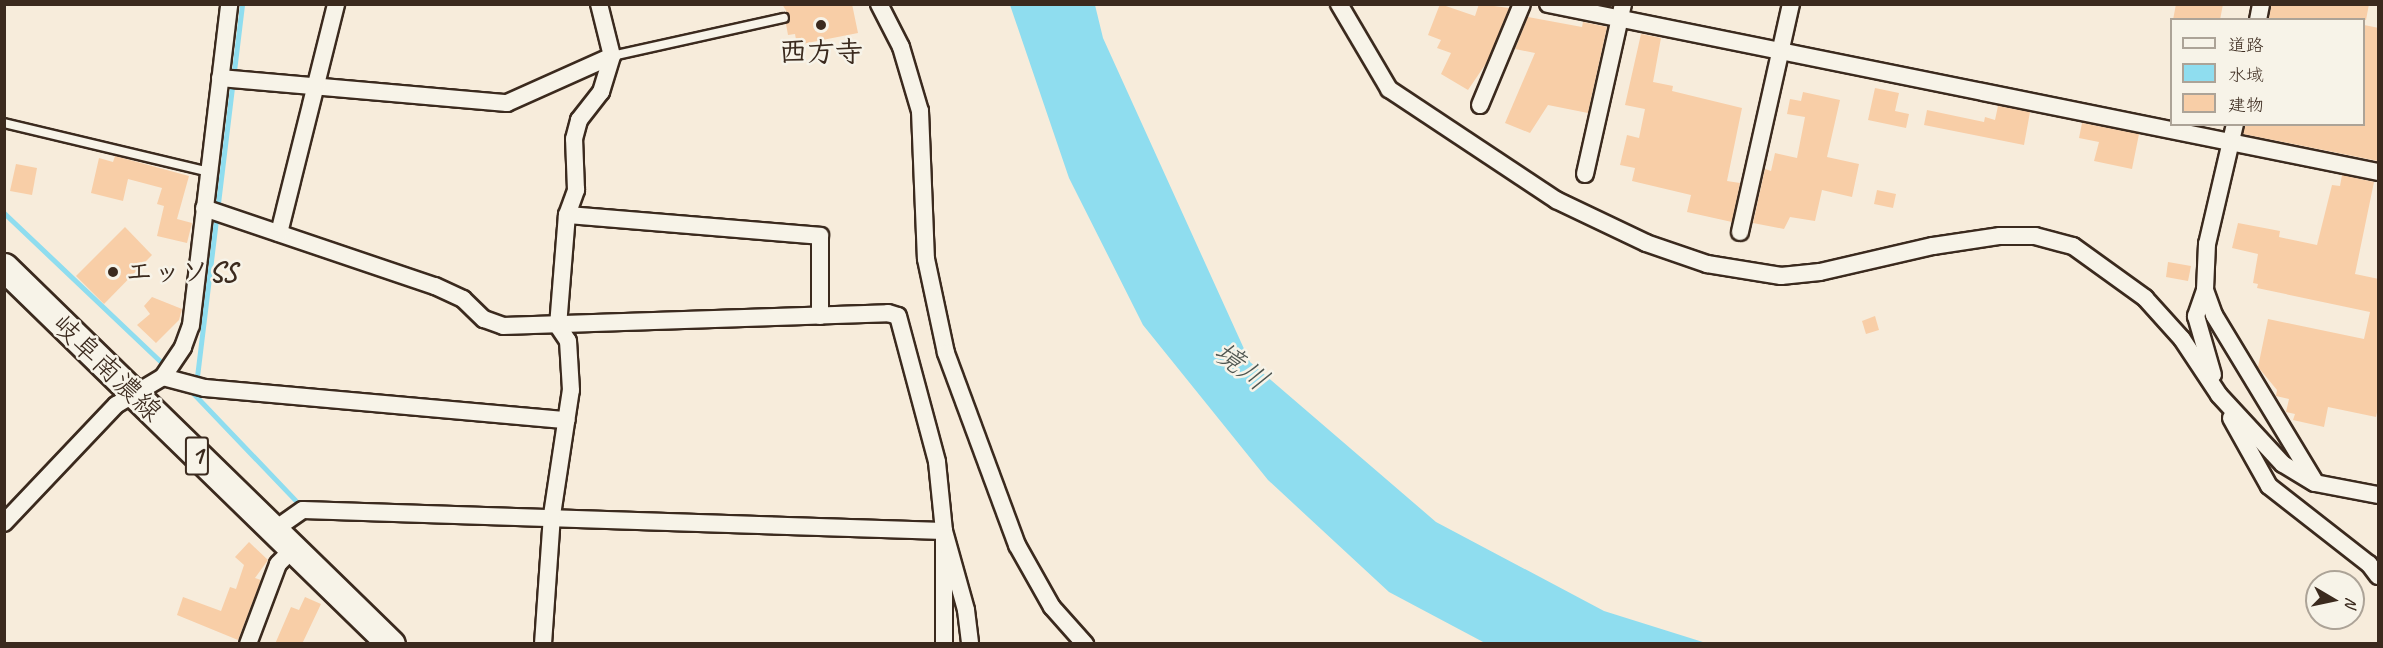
<!DOCTYPE html>
<meta charset="utf-8">
<style>
body{margin:0}
#map{position:relative;width:2383px;height:648px;overflow:hidden;background:#f7ecdb;font-family:Caveat,"Klee One",sans-serif}
div>[style]{position:absolute}
.water>*{inset:0;background:#8fddef}
.stream>*{height:5px;margin:-2.5px;padding:0 2.5px;transform-origin:2.5px;border-radius:2.5px;background:#8fddef}
.building>*{inset:0;background:#f8cea7}
.roads{filter:drop-shadow(2px 0 #3b2a1e) drop-shadow(-2px 0 #3b2a1e) drop-shadow(0 2px #3b2a1e) drop-shadow(0 -2px #3b2a1e)}
.service>*{height:8px;margin:-4px;padding:0 4px;transform-origin:4px;border-radius:4px;background:#f7f3e8}
.minor>*{height:16px;margin:-8px;padding:0 8px;transform-origin:8px;border-radius:8px;background:#f7f3e8}
.primary>*{height:27px;margin:-13.5px;padding:0 13.5px;transform-origin:13.5px;border-radius:13.5px;background:#f7f3e8}
.dots>*{width:16px;height:16px;translate:-50% -50%;box-sizing:border-box;border:3px solid #f7f3e8;border-radius:50%}
span{translate:-50% -50%;white-space:nowrap;text-align:center;line-height:1.15;-webkit-text-stroke:5px #f7f3e8;paint-order:stroke}
.shield-label span{padding:2px 4px;background:#f7f3e8;border:2px solid;border-radius:4px;-webkit-text-stroke-width:0}
.shield-label{font-size:27px;color:#3b2a1e;font-weight:700}
.poi-label{font-size:28px;color:#3b2a1e;font-weight:700}
.left{translate:0 -50%;text-align:left}
.street-label{font-size:28px;color:#3b2a1e}
.water-label{font-size:30px;color:#505752;font-style:italic}
.frame{position:absolute;inset:0;border:6px solid #3b2a1e;pointer-events:none}
.legend{position:absolute;left:2170px;top:18px;width:195px;height:108px;box-sizing:border-box;background:#f7f3e8;border:2px solid #aca397;margin:0;padding:8px 10px;list-style:none;font-size:18px;color:#3b2a1e}
.legend li{display:flex;align-items:center;gap:12px;height:30px}
.legend b{width:30px;border:2px solid #aca397}
.north{position:absolute;left:2305px;top:570px;width:60px;height:60px;box-sizing:border-box;background:#f7f3e8;border:2px solid #aca397;border-radius:50%;rotate:99deg;font-size:16px;font-weight:700;line-height:24px;text-align:center;color:#3b2a1e}
.north::after{content:'';display:block;margin:auto;width:21px;height:27px;background:#3b2a1e;clip-path:polygon(50% 0,100% 100%,50% 72%,0 100%)}
</style>
<div id="map">
<div class="water">
<div style="clip-path:polygon(1010px 5px,1095px 5px,1103px 38px,1250px 362px,1436px 522px,1604px 611px,1706px 643px,1485px 643px,1389px 592px,1268px 480px,1143px 325px,1069px 178px)"></div>
</div>
<div class="stream">
<div style="left:4px;top:213px;width:224px;rotate:43.5deg"></div>
<div style="left:196px;top:385px;width:384px;rotate:-83.1deg"></div>
<div style="left:190px;top:390px;width:152px;rotate:46.3deg"></div>
</div>
<div class="building">
<div style="clip-path:polygon(782px 4px,852px 4px,858px 33px,797px 45px,795px 34px,788px 35px,786px 24px,790px 17px)"></div>
<div style="clip-path:polygon(1440px 4px,1475px 16px,1479px 4px,1509px 8px,1487px 62px,1468px 90px,1441px 74px,1451px 53px,1437px 48px,1441px 40px,1428px 35px)"></div>
<div style="clip-path:polygon(2176px 4px,2223px 4px,2220px 20px,2173px 20px)"></div>
<div style="clip-path:polygon(2271px 4px,2369px 4px,2366px 20px,2269px 20px)"></div>
<div style="clip-path:polygon(1528px 17px,1582px 27px,1583px 22px,1607px 27px,1588px 113px,1548px 105px,1530px 133px,1505px 123px,1535px 53px,1515px 49px)"></div>
<div style="clip-path:polygon(2364px 25px,2379px 28px,2378px 161px,2243px 134px,2245px 124px,2364px 124px)"></div>
<div style="clip-path:polygon(1641px 34px,1661px 38px,1653px 82px,1673px 86px,1672px 91px,1742px 108px,1727px 181px,1740px 183px,1732px 222px,1687px 212px,1691px 195px,1632px 181px,1635px 168px,1620px 165px,1627px 135px,1639px 138px,1645px 109px,1625px 105px)"></div>
<div style="clip-path:polygon(1875px 88px,1899px 93px,1895px 111px,1909px 114px,1906px 128px,1868px 120px)"></div>
<div style="clip-path:polygon(1803px 92px,1840px 100px,1827px 157px,1859px 164px,1852px 197px,1822px 190px,1815px 221px,1790px 217px,1784px 229px,1753px 223px,1765px 169px,1771px 171px,1775px 153px,1797px 158px,1805px 117px,1787px 114px,1790px 99px,1801px 101px)"></div>
<div style="clip-path:polygon(1998px 106px,2030px 112px,2024px 145px,1924px 125px,1927px 110px,1984px 122px,1985px 117px,1995px 120px)"></div>
<div style="clip-path:polygon(2082px 123px,2139px 134px,2132px 169px,2094px 161px,2099px 142px,2079px 138px)"></div>
<div style="clip-path:polygon(115px 156px,189px 176px,177px 219px,192px 223px,187px 243px,157px 236px,164px 206px,157px 204px,162px 188px,128px 179px,123px 201px,91px 193px,99px 158px,113px 162px)"></div>
<div style="clip-path:polygon(16px 164px,37px 168px,32px 195px,10px 191px)"></div>
<div style="clip-path:polygon(2342px 175px,2374px 182px,2355px 274px,2379px 279px,2379px 404px,2376px 417px,2328px 407px,2324px 427px,2293px 420px,2295px 414px,2286px 412px,2289px 399px,2276px 396px,2277px 390px,2258px 367px,2268px 319px,2364px 339px,2370px 312px,2257px 288px,2258px 284px,2253px 283px,2258px 254px,2232px 248px,2238px 223px,2280px 231px,2279px 237px,2317px 245px,2332px 185px,2340px 186px)"></div>
<div style="clip-path:polygon(1877px 190px,1896px 194px,1893px 208px,1874px 204px)"></div>
<div style="clip-path:polygon(125px 227px,152px 255px,104px 304px,76px 276px)"></div>
<div style="clip-path:polygon(2168px 262px,2191px 266px,2188px 281px,2166px 277px)"></div>
<div style="clip-path:polygon(152px 297px,182px 309px,179px 320px,156px 343px,137px 325px,150px 314px,144px 306px)"></div>
<div style="clip-path:polygon(1875px 316px,1879px 330px,1866px 334px,1862px 321px)"></div>
<div style="clip-path:polygon(249px 542px,268px 560px,255px 578px,261px 580px,238px 640px,177px 615px,183px 597px,221px 611px,230px 587px,236px 589px,244px 565px,235px 557px)"></div>
<div style="clip-path:polygon(305px 597px,321px 604px,302px 644px,275px 644px,291px 607px,299px 610px)"></div>
</div>
<div class="roads">
<div class="service">
<div style="left:612px;top:56px;width:176px;rotate:-12.5deg"></div>
<div style="left:4px;top:123px;width:211px;rotate:13.4deg"></div>
</div>
<div class="minor">
<div style="left:879px;top:4px;width:48px;rotate:62.9deg"></div>
<div style="left:901px;top:47px;width:67px;rotate:73.5deg"></div>
<div style="left:920px;top:111px;width:148px;rotate:87.7deg"></div>
<div style="left:926px;top:259px;width:96px;rotate:78deg"></div>
<div style="left:946px;top:353px;width:205px;rotate:69.7deg"></div>
<div style="left:1017px;top:545px;width:71px;rotate:60.6deg"></div>
<div style="left:1052px;top:607px;width:50px;rotate:48.3deg"></div>
<div style="left:1339px;top:4px;width:99px;rotate:59.5deg"></div>
<div style="left:1389px;top:89px;width:201px;rotate:33.6deg"></div>
<div style="left:1556px;top:200px;width:100px;rotate:25.5deg"></div>
<div style="left:1646px;top:243px;width:65px;rotate:19deg"></div>
<div style="left:1707px;top:264px;width:75px;rotate:9.2deg"></div>
<div style="left:1781px;top:276px;width:39px;rotate:-6deg"></div>
<div style="left:1820px;top:272px;width:116px;rotate:-13deg"></div>
<div style="left:1933px;top:246px;width:68px;rotate:-8.5deg"></div>
<div style="left:2000px;top:236px;width:35px"></div>
<div style="left:2035px;top:236px;width:39px;rotate:15deg"></div>
<div style="left:2073px;top:246px;width:89px;rotate:35.8deg"></div>
<div style="left:2145px;top:298px;width:55px;rotate:47.9deg"></div>
<div style="left:2182px;top:339px;width:67px;rotate:56.5deg"></div>
<div style="left:2219px;top:395px;width:94px;rotate:47.2deg"></div>
<div style="left:2283px;top:464px;width:37px;rotate:31deg"></div>
<div style="left:2315px;top:483px;width:64px;rotate:10.8deg"></div>
<div style="left:1548px;top:4px;width:847px;rotate:11.44deg"></div>
<div style="left:2258px;top:20px;width:16px;rotate:-79deg"></div>
<div style="left:220px;top:78px;width:288px;rotate:5deg"></div>
<div style="left:507px;top:103px;width:115px;rotate:-24.1deg"></div>
<div style="left:1480px;top:105px;width:109px;rotate:-67.4deg"></div>
<div style="left:2235px;top:124px;width:123px;rotate:103.1deg"></div>
<div style="left:2207px;top:244px;width:46px;rotate:92.5deg"></div>
<div style="left:2205px;top:290px;width:27px;rotate:70deg"></div>
<div style="left:2214px;top:315px;width:195px;rotate:58.8deg"></div>
<div style="left:1585px;top:174px;width:174px;rotate:-77.4deg"></div>
<div style="left:204px;top:208px;width:244px;rotate:18.7deg"></div>
<div style="left:435px;top:286px;width:31px;rotate:25deg"></div>
<div style="left:463px;top:299px;width:29px;rotate:44deg"></div>
<div style="left:484px;top:319px;width:20px;rotate:20deg"></div>
<div style="left:503px;top:326px;width:385px;rotate:-1.9deg"></div>
<div style="left:888px;top:313px;width:10px;rotate:17deg"></div>
<div style="left:898px;top:316px;width:151px;rotate:75deg"></div>
<div style="left:937px;top:462px;width:69px;rotate:84.2deg"></div>
<div style="left:944px;top:531px;width:113px;rotate:90deg"></div>
<div style="left:567px;top:215px;width:254px;rotate:4.7deg"></div>
<div style="left:820px;top:236px;width:80px;rotate:90deg"></div>
<div style="left:1740px;top:232px;width:234px;rotate:-77.4deg"></div>
<div style="left:279px;top:233px;width:236px;rotate:-76deg"></div>
<div style="left:2205px;top:290px;width:28px;rotate:109deg"></div>
<div style="left:2196px;top:316px;width:61px;rotate:73.9deg"></div>
<div style="left:163px;top:377px;width:43px;rotate:14.7deg"></div>
<div style="left:205px;top:388px;width:363px;rotate:5.1deg"></div>
<div style="left:2231px;top:418px;width:78px;rotate:60.8deg"></div>
<div style="left:2269px;top:486px;width:127px;rotate:38deg"></div>
<div style="left:2369px;top:564px;width:15px;rotate:53deg"></div>
<div style="left:4px;top:523px;width:163px;rotate:-46.5deg"></div>
<div style="left:116px;top:405px;width:55px;rotate:-30.8deg"></div>
<div style="left:163px;top:377px;width:36px;rotate:-56deg"></div>
<div style="left:183px;top:347px;width:23px;rotate:-70deg"></div>
<div style="left:191px;top:325px;width:323px;rotate:-83.2deg"></div>
<div style="left:274px;top:530px;width:35px;rotate:-35deg"></div>
<div style="left:303px;top:510px;width:641px;rotate:1.88deg"></div>
<div style="left:944px;top:531px;width:82px;rotate:74.4deg"></div>
<div style="left:966px;top:610px;width:34px;rotate:83deg"></div>
<div style="left:248px;top:644px;width:85px;rotate:-69.4deg"></div>
<div style="left:278px;top:564px;width:21px;rotate:-45deg"></div>
<div style="left:543px;top:644px;width:129px;rotate:-86deg"></div>
<div style="left:552px;top:515px;width:126px;rotate:-81.4deg"></div>
<div style="left:571px;top:390px;width:49px;rotate:-93.5deg"></div>
<div style="left:568px;top:341px;width:18px;rotate:-124deg"></div>
<div style="left:558px;top:326px;width:111px;rotate:-85.4deg"></div>
<div style="left:567px;top:215px;width:27px;rotate:-70deg"></div>
<div style="left:576px;top:190px;width:51px;rotate:-92.2deg"></div>
<div style="left:574px;top:139px;width:20px;rotate:-75deg"></div>
<div style="left:579px;top:120px;width:36px;rotate:-52deg"></div>
<div style="left:601px;top:92px;width:38px;rotate:-73deg"></div>
<div style="left:612px;top:56px;width:54px;rotate:-104deg"></div>
</div>
<div class="primary">
<div style="left:4px;top:267px;width:540px;rotate:44.25deg"></div>
</div>
</div>
<div class="dots">
<div style="left:821px;top:25px;background:#3b2a1e"></div>
<div style="left:113px;top:272px;background:#3b2a1e"></div>
</div>
<div class="shield-label">
<span style="left:197px;top:456px">1</span>
</div>
<div class="poi-label">
<span style="left:821px;top:52px">西方寺</span>
<span class="left" style="left:125px;top:272px">エッソSS</span>
</div>
<div class="street-label">
<span style="left:107px;top:368px;rotate:44deg">岐阜南濃線</span>
</div>
<div class="water-label">
<span style="left:1241px;top:366px;rotate:37deg">境川</span>
</div>
<div class="frame"></div>
<ul class="legend">
<li><b style="height:8px;background:#f7f3e8"></b>道路</li>
<li><b style="height:16px;background:#8fddef"></b>水域</li>
<li><b style="height:16px;background:#f8cea7"></b>建物</li>
</ul>
<div class="north">N</div>
</div>
